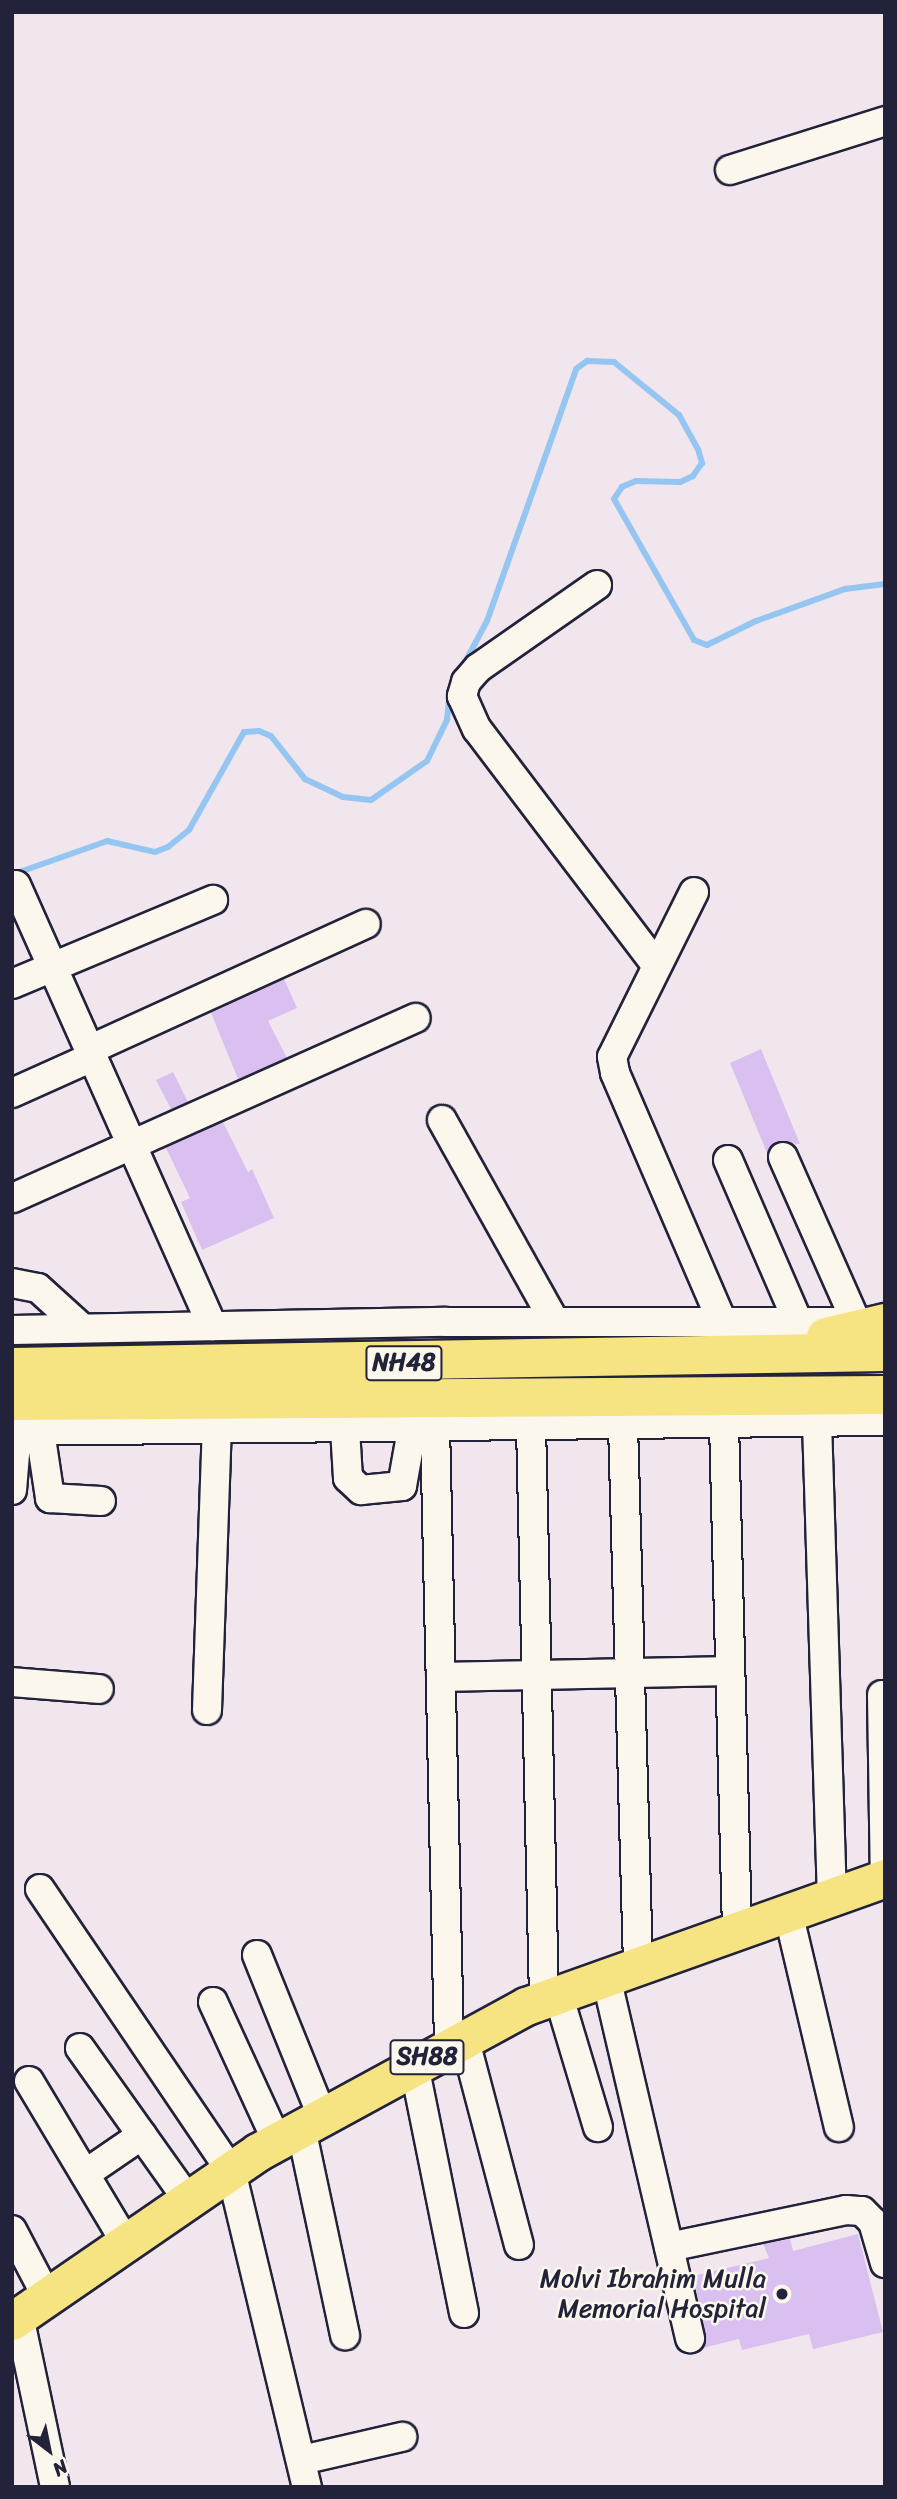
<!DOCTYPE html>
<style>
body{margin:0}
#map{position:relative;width:897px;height:2499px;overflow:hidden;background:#f1e6ed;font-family:Sriracha,sans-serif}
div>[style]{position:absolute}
.stream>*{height:6px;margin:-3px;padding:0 3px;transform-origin:3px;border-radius:3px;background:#94c6f1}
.building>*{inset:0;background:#d9c0f0}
.roads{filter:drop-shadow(2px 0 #22223b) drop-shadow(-2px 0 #22223b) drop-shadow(0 2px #22223b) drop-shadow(0 -2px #22223b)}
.minor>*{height:28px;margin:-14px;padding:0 14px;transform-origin:14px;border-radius:14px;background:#fbf7ec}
.major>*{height:37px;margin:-18.5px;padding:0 18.5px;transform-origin:18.5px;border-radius:18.5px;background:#f6e381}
.highway>*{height:38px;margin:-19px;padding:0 19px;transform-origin:19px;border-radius:19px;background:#f6e381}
.dots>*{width:19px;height:19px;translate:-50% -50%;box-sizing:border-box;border:4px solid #fbf7ec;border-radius:50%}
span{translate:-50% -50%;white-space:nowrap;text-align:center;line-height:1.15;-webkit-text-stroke:5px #fbf7ec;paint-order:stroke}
.shield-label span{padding:2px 5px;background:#fbf7ec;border:2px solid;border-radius:5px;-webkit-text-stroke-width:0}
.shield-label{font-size:24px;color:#22223b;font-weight:700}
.poi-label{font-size:26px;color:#22223b}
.right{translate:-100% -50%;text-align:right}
.frame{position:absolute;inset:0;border:14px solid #22223b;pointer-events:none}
.north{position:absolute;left:14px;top:2415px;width:70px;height:70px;-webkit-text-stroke:5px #fbf7ec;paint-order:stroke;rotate:148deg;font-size:19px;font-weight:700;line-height:28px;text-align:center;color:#22223b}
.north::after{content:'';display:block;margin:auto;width:24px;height:32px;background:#22223b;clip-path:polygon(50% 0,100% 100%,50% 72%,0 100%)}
</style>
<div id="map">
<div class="stream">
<div style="left:462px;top:668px;width:53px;rotate:-62deg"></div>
<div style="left:487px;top:621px;width:267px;rotate:-70.5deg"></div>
<div style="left:576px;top:369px;width:14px;rotate:-36deg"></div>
<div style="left:587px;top:361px;width:27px;rotate:2deg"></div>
<div style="left:614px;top:362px;width:84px;rotate:39.2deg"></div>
<div style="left:679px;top:415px;width:39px;rotate:61deg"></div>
<div style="left:698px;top:449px;width:15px;rotate:74deg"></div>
<div style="left:702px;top:463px;width:16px;rotate:125deg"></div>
<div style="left:693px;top:476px;width:14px;rotate:155deg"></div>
<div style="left:680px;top:482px;width:44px;rotate:-178.7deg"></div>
<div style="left:636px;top:481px;width:15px;rotate:157deg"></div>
<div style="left:622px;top:487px;width:14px;rotate:124deg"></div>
<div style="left:614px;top:499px;width:162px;rotate:60.4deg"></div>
<div style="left:694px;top:640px;width:14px;rotate:21deg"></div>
<div style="left:707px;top:645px;width:55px;rotate:-26.1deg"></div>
<div style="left:756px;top:621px;width:95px;rotate:-19.8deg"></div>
<div style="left:845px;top:589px;width:40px;rotate:-7.1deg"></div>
<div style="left:14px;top:874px;width:99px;rotate:-19.5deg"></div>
<div style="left:107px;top:841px;width:49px;rotate:12.9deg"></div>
<div style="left:155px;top:852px;width:14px;rotate:-21deg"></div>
<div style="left:168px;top:847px;width:27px;rotate:-39deg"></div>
<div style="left:189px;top:830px;width:112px;rotate:-60.7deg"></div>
<div style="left:244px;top:732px;width:15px;rotate:-4deg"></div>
<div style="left:259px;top:731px;width:13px;rotate:23deg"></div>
<div style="left:271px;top:736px;width:55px;rotate:51.7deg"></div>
<div style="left:305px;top:779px;width:42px;rotate:25.3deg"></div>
<div style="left:343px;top:797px;width:28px;rotate:6deg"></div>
<div style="left:371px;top:800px;width:68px;rotate:-34.9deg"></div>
<div style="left:427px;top:761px;width:46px;rotate:-64deg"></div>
<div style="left:447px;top:720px;width:30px;rotate:-84deg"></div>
</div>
<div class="building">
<div style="clip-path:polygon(284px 979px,297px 1008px,268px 1021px,287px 1058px,238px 1079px,211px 1013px)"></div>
<div style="clip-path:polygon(761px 1049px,800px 1144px,777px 1142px,767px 1153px,730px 1063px)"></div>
<div style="clip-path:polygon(173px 1072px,188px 1102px,171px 1109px,156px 1080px)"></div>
<div style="clip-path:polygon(223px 1122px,248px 1172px,252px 1169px,274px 1218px,202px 1250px,181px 1202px,190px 1198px,166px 1148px)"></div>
<div style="clip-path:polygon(858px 2234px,883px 2332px,813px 2349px,809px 2334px,742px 2350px,739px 2339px,703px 2348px,706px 2334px,693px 2276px,769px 2258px,763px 2244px,790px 2239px,793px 2251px)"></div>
</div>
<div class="roads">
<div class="minor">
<div style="left:730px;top:170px;width:163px;rotate:-17.5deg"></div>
<div style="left:597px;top:585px;width:145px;rotate:145.1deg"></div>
<div style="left:478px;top:668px;width:18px;rotate:131deg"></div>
<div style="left:466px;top:682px;width:15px;rotate:106deg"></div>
<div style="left:462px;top:696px;width:36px;rotate:66deg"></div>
<div style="left:477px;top:729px;width:296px;rotate:52.8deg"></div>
<div style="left:16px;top:885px;width:483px;rotate:66deg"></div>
<div style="left:694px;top:892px;width:184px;rotate:116.4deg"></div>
<div style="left:612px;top:1057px;width:16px;rotate:79deg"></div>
<div style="left:615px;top:1073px;width:271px;rotate:66.7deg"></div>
<div style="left:12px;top:984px;width:218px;rotate:-22.7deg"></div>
<div style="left:89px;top:1050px;width:304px;rotate:-24.5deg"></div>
<div style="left:12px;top:1093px;width:88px;rotate:-24.2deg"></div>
<div style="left:442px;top:1120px;width:231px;rotate:60.8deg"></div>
<div style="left:783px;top:1157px;width:180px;rotate:66.1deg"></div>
<div style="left:728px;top:1160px;width:176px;rotate:66.6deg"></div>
<div style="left:13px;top:1198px;width:441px;rotate:-24.1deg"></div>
<div style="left:12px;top:1283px;width:26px;rotate:11deg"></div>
<div style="left:38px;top:1288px;width:59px;rotate:42.3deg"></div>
<div style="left:12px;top:1330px;width:434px;rotate:-1.1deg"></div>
<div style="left:446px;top:1322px;width:407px"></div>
<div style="left:817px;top:1422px;width:475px;rotate:88.2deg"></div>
<div style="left:724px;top:1423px;width:508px;rotate:88.53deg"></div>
<div style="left:623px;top:1424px;width:542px;rotate:88.41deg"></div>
<div style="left:531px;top:1425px;width:575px;rotate:88.7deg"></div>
<div style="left:435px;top:1426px;width:619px;rotate:88.7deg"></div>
<div style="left:345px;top:1429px;width:49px;rotate:86.5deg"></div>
<div style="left:348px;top:1478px;width:18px;rotate:43deg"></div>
<div style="left:361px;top:1490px;width:41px;rotate:-5.6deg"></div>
<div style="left:402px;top:1486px;width:57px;rotate:-79.9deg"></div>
<div style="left:12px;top:1431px;width:873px;rotate:-0.66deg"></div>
<div style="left:40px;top:1431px;width:68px;rotate:81.5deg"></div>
<div style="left:50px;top:1498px;width:51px;rotate:3.4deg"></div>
<div style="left:12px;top:1490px;width:59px;rotate:-85.2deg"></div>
<div style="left:441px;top:1677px;width:289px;rotate:-1.2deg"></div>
<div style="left:12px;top:1682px;width:87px;rotate:4.6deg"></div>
<div style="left:882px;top:1695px;width:186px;rotate:89.1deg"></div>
<div style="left:207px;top:1710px;width:281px;rotate:-88deg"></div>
<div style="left:40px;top:1889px;width:341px;rotate:55.9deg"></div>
<div style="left:231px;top:2171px;width:325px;rotate:76.5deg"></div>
<div style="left:788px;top:1912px;width:221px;rotate:76.7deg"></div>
<div style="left:257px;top:1955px;width:174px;rotate:68deg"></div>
<div style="left:606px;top:1977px;width:371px;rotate:76.9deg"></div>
<div style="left:558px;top:1994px;width:139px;rotate:73.3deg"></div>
<div style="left:213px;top:2002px;width:153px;rotate:65.3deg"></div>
<div style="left:464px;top:2037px;width:215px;rotate:75.2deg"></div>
<div style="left:80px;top:2048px;width:186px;rotate:54.6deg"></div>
<div style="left:414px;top:2065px;width:253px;rotate:78.6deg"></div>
<div style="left:29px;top:2081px;width:189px;rotate:59.1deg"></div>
<div style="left:301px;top:2128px;width:212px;rotate:78deg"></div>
<div style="left:85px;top:2174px;width:69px;rotate:-34.4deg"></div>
<div style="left:12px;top:2230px;width:76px;rotate:62.4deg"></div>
<div style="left:669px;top:2247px;width:181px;rotate:-11.8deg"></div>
<div style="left:846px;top:2210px;width:16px;rotate:4deg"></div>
<div style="left:862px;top:2211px;width:16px;rotate:45deg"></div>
<div style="left:873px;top:2222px;width:43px;rotate:73.7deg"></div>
<div style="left:19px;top:2316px;width:175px;rotate:78.1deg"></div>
<div style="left:302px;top:2460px;width:103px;rotate:-13deg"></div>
</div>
<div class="major">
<div style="left:12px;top:2321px;width:298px;rotate:-34.5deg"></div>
<div style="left:258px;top:2152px;width:305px;rotate:-28.6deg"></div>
<div style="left:526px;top:2006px;width:381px;rotate:-19.6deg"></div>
</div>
<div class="highway">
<div style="left:826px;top:1337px;width:61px;rotate:-13.3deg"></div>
<div style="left:12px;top:1367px;width:873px;rotate:-0.98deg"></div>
<div style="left:12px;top:1401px;width:873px;rotate:-0.39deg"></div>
</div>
</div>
<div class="dots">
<div style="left:782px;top:2294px;background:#22223b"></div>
</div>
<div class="shield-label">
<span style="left:404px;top:1363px">NH48</span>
<span style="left:427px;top:2057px">SH88</span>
</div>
<div class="poi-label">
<span class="right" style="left:766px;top:2294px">Molvi Ibrahim Mulla<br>Memorial Hospital</span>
</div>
<div class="frame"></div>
<div class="north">N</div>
</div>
